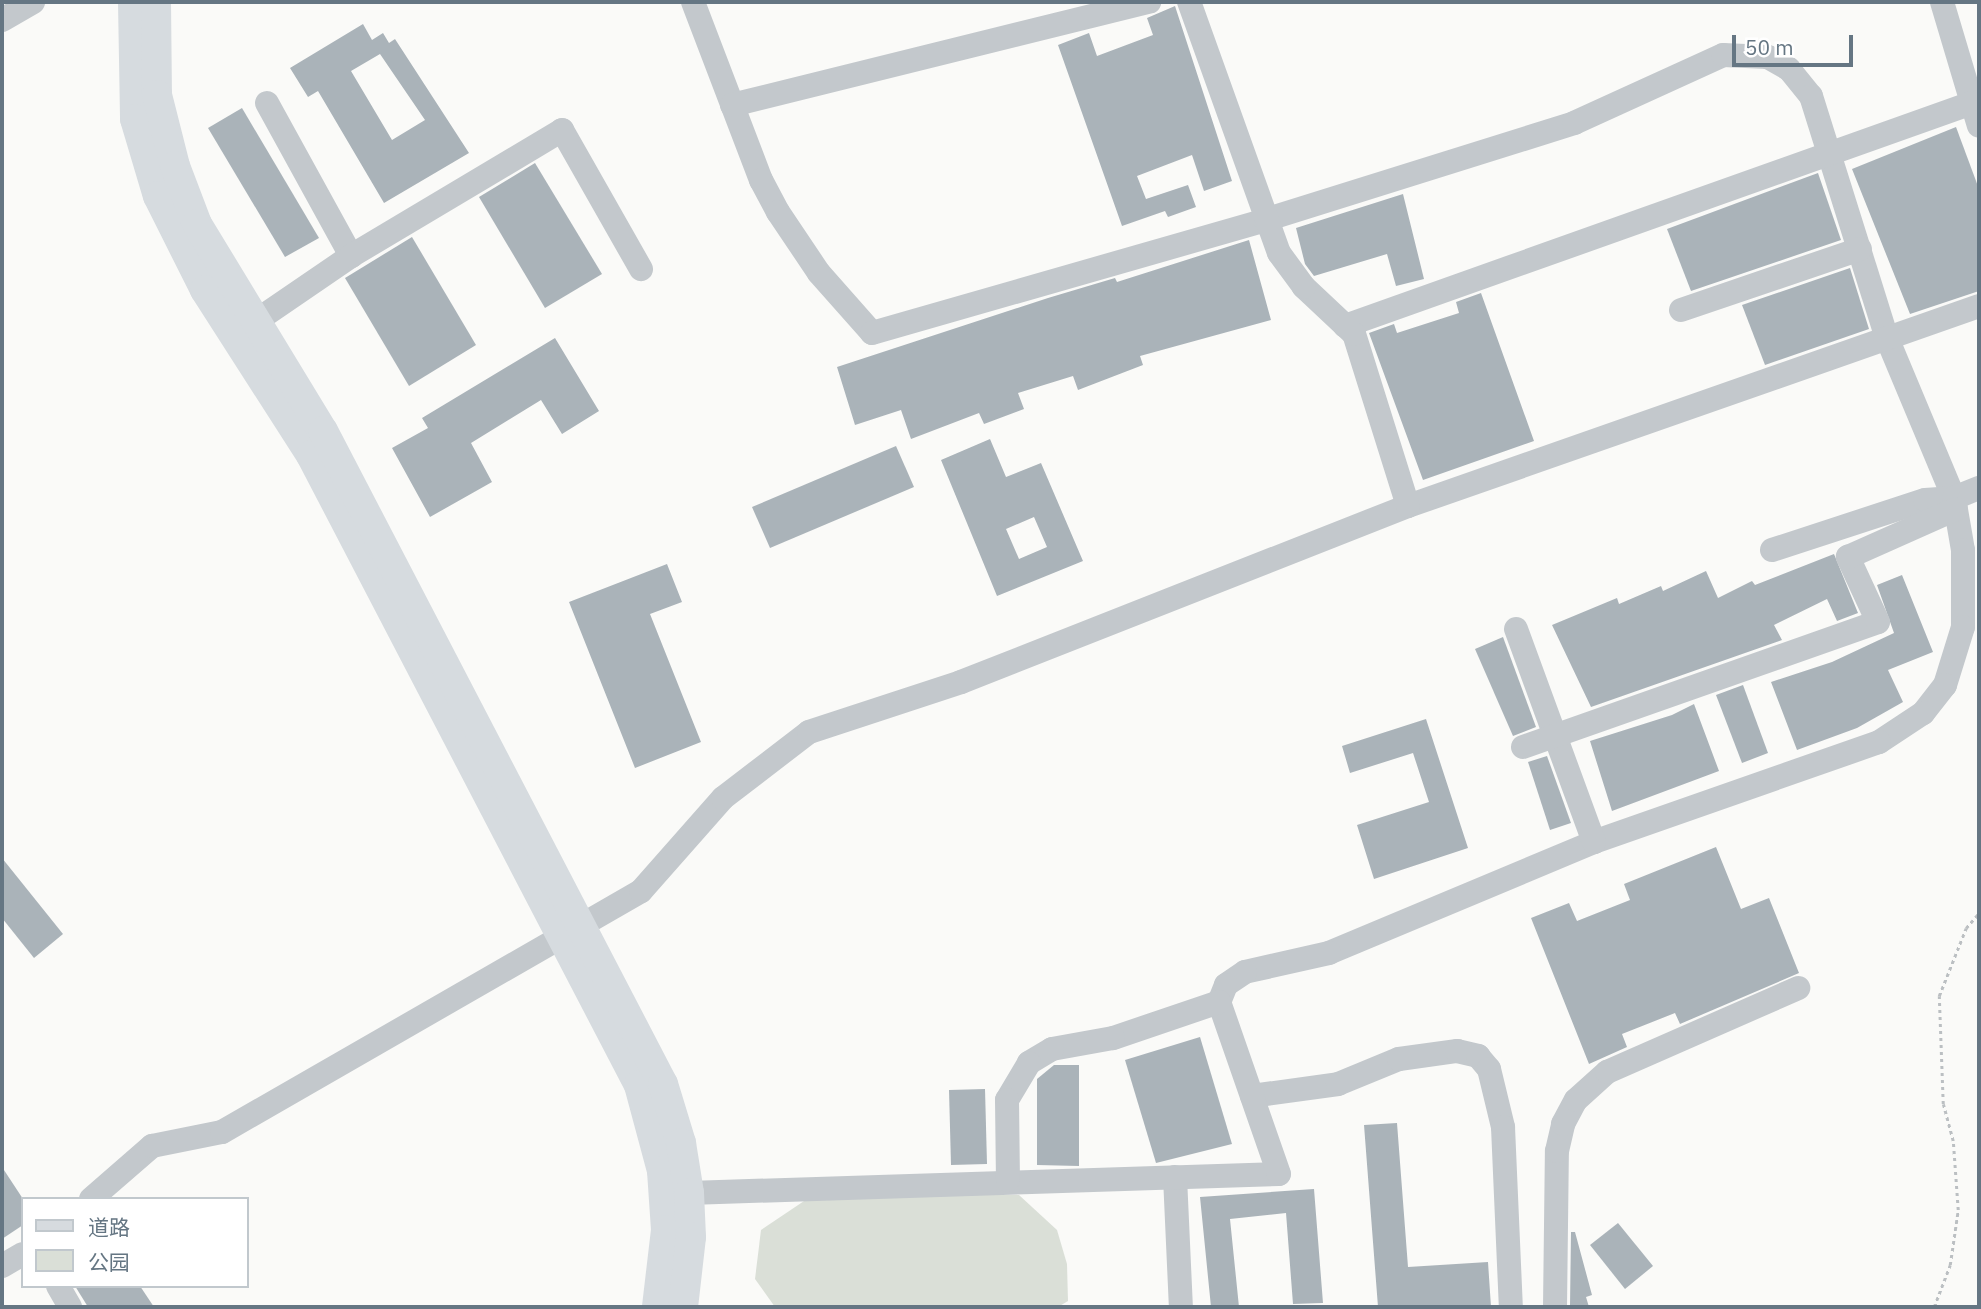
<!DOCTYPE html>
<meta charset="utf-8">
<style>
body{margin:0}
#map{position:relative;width:1981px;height:1309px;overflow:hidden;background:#fafaf8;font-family:"IBM Plex Sans","Noto Sans SC",sans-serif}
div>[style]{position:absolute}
.green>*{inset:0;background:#dadfd7}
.building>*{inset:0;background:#aab3b9}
.path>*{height:2.5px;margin-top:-1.25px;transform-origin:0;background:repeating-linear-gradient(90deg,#bbbfc2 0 3.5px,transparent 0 7px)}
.minor>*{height:24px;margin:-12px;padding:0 12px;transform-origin:12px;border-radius:12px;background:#c3c8cc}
.major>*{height:30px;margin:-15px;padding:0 15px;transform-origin:15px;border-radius:15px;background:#d6dbdf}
span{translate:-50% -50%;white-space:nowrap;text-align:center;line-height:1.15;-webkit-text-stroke:7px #fff;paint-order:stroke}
.frame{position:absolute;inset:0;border:4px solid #657683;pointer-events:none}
.legend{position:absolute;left:21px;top:1197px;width:228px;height:91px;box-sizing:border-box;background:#fff;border:2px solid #c1c8cd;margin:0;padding:9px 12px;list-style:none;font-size:21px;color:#657683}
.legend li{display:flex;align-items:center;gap:14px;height:35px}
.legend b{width:35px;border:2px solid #c1c8cd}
.scale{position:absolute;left:1732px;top:35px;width:121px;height:32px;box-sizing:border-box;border:4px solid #657683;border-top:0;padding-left:9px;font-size:21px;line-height:24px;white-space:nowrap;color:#657683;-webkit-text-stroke:5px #fff;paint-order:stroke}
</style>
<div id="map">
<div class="green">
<div style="clip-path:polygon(813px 1195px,1019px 1195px,1057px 1230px,1067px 1264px,1068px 1301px,1058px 1307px,775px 1307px,755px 1279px,761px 1230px)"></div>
</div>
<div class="building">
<div style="clip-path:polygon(1175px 6px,1232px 181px,1204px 191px,1192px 155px,1137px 176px,1146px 199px,1188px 185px,1196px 207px,1168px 217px,1165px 211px,1122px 226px,1058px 45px,1089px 33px,1097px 56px,1153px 35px,1147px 18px)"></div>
<div style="clip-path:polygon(evenodd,363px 24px,372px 40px,383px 33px,389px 43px,395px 39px,469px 153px,384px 203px,318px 91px,308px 97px,290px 68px,363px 24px,380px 54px,425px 120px,392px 140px,351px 71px,380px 54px)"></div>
<div style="clip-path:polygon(242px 108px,319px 238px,285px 257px,208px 128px)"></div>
<div style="clip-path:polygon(1956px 127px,1979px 189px,1979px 291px,1910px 314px,1852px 169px)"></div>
<div style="clip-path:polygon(535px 163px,602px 274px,545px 308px,479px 197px)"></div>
<div style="clip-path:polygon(1818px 173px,1841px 240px,1691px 291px,1667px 229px)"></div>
<div style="clip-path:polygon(1403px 194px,1424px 279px,1396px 286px,1387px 254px,1314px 276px,1305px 264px,1296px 228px)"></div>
<div style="clip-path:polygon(412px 237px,476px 345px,409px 386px,345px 278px)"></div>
<div style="clip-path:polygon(1249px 240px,1271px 320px,1140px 356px,1143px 365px,1078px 390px,1073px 376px,1018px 393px,1024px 409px,984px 424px,979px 413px,911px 439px,901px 410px,855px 425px,837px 367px,1048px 298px,1115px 278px,1117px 282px)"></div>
<div style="clip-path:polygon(1850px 268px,1869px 329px,1765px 365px,1742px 305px)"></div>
<div style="clip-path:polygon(1481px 293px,1534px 441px,1423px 480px,1369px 333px,1394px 324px,1397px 333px,1459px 313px,1456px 302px)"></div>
<div style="clip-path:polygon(555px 338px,599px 411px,562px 434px,541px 400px,471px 443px,492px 482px,430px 517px,392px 448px,428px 428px,422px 418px)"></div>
<div style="clip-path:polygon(evenodd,990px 439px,1006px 477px,1041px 463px,1083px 561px,997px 596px,941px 460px,990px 439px,1034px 517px,1047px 547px,1019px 559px,1006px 529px,1034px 517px)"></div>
<div style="clip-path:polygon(896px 446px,914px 487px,770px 548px,752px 507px)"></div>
<div style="clip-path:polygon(1834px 554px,1858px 613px,1837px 621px,1827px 599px,1774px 625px,1782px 640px,1591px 707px,1552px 625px,1617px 598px,1619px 604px,1661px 586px,1663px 591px,1706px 571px,1718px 598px,1752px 581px,1755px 585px)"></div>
<div style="clip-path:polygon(667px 564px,682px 602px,650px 614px,701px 742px,635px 768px,569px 602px)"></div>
<div style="clip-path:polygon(1902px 575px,1933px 652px,1888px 670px,1903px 702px,1857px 728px,1797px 750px,1771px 682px,1832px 662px,1894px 633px,1877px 585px)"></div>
<div style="clip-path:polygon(1503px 637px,1536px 727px,1513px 736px,1475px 649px)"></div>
<div style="clip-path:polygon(1743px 685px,1768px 753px,1742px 763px,1716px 695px)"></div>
<div style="clip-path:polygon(1694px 704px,1719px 771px,1612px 811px,1590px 741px,1672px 715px)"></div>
<div style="clip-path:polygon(1426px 719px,1468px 848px,1374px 879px,1357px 825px,1429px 802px,1413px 753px,1350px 773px,1342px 746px)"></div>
<div style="clip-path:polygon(1547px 756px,1571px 823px,1550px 830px,1528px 762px)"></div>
<div style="clip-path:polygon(1716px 847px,1741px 909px,1769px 898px,1799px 973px,1680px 1024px,1675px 1013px,1622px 1034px,1627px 1047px,1589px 1064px,1531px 918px,1569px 903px,1577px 921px,1630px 900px,1624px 884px)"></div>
<div style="clip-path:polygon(2px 858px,63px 934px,34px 958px,2px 918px)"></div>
<div style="clip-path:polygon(1200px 1037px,1232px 1144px,1156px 1163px,1125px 1060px)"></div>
<div style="clip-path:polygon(1054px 1065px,1079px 1065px,1079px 1166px,1037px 1165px,1037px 1079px)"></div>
<div style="clip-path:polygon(985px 1089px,987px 1164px,951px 1165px,949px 1090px)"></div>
<div style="clip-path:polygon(1397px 1123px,1408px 1267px,1488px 1262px,1491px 1307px,1378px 1307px,1364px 1125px)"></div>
<div style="clip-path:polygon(2px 1167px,23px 1199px,23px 1225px,2px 1239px)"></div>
<div style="clip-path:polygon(1314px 1189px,1323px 1303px,1293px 1304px,1286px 1213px,1230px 1219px,1239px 1307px,1211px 1307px,1200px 1197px)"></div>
<div style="clip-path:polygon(1618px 1223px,1653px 1266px,1625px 1289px,1590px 1245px)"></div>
<div style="clip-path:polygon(1571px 1232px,1575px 1232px,1592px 1295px,1586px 1297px,1589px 1307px,1570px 1306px)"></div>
<div style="clip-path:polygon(75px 1286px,140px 1286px,154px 1307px,88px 1307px)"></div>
</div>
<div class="path">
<div style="left:1934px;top:1307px;width:45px;rotate:-69.1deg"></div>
<div style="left:1950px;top:1265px;width:56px;rotate:-81.7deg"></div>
<div style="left:1958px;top:1210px;width:69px;rotate:-94.1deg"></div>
<div style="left:1953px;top:1141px;width:38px;rotate:-105deg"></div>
<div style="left:1943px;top:1104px;width:108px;rotate:-92.1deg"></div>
<div style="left:1939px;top:996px;width:73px;rotate:-68.3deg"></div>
<div style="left:1966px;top:928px;width:20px;rotate:-49deg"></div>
</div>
<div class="minor">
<div style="left:693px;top:2px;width:191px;rotate:69.1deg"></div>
<div style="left:761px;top:180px;width:36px;rotate:62deg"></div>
<div style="left:778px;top:212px;width:73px;rotate:56.1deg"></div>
<div style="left:819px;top:273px;width:80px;rotate:48.5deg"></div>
<div style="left:872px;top:333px;width:409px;rotate:-16deg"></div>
<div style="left:1265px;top:220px;width:324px;rotate:-17.4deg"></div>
<div style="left:1574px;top:123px;width:164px;rotate:-24.5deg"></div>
<div style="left:1723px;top:55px;width:45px;rotate:2.5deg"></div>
<div style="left:1768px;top:57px;width:24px;rotate:30deg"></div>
<div style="left:1789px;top:69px;width:35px;rotate:51deg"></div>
<div style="left:1811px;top:96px;width:254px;rotate:72.6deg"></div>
<div style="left:1887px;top:338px;width:173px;rotate:67.3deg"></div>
<div style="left:1954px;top:498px;width:53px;rotate:80.2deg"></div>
<div style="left:1963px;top:550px;width:77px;rotate:90deg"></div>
<div style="left:1963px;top:627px;width:61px;rotate:107.2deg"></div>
<div style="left:1945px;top:685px;width:36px;rotate:128deg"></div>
<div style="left:1923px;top:713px;width:53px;rotate:146.6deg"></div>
<div style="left:1879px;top:742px;width:302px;rotate:160.7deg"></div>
<div style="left:1594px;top:842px;width:287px;rotate:157.3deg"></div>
<div style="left:1329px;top:953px;width:86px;rotate:167.3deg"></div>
<div style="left:1245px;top:972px;width:23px;rotate:146deg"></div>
<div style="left:1226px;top:985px;width:18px;rotate:112deg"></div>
<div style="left:1942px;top:2px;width:129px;rotate:73.4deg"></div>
<div style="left:2px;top:20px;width:36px;rotate:-30deg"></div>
<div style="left:267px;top:103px;width:175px;rotate:61.2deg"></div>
<div style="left:732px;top:105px;width:430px;rotate:-13.9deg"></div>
<div style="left:1681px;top:310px;width:189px;rotate:-18.8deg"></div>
<div style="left:1345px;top:326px;width:665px;rotate:-19.58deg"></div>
<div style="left:240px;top:332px;width:135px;rotate:-34.4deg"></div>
<div style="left:351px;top:256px;width:246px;rotate:-30.8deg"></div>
<div style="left:562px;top:130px;width:160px;rotate:60.4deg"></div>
<div style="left:1408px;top:506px;width:605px;rotate:-19.3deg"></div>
<div style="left:1772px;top:550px;width:161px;rotate:-18.1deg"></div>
<div style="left:1925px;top:500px;width:29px;rotate:-4deg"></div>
<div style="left:1954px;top:498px;width:27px;rotate:-22deg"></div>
<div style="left:1516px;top:629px;width:227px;rotate:69.9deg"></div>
<div style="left:1523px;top:747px;width:376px;rotate:-19.4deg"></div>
<div style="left:1878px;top:622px;width:72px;rotate:-114.8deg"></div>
<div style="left:1848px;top:557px;width:118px;rotate:-24deg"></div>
<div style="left:1252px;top:1096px;width:87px;rotate:-7.9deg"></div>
<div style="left:1338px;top:1084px;width:66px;rotate:-22.3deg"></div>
<div style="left:1399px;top:1059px;width:59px;rotate:-7.9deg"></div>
<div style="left:1457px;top:1051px;width:22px;rotate:13deg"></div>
<div style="left:1478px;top:1056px;width:17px;rotate:50deg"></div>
<div style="left:1489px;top:1069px;width:60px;rotate:76.4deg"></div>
<div style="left:1503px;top:1127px;width:180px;rotate:87.5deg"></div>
<div style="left:1175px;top:1177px;width:130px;rotate:87.4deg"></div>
<div style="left:689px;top:1193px;width:590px;rotate:-1.84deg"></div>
<div style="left:1279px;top:1174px;width:182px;rotate:-109.2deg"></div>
<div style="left:1219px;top:1002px;width:112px;rotate:161.2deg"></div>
<div style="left:1113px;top:1038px;width:62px;rotate:169.8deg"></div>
<div style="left:1052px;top:1049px;width:27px;rotate:149deg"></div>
<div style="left:1029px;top:1063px;width:43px;rotate:120.7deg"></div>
<div style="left:1007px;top:1100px;width:80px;rotate:89.3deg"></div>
<div style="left:91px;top:1199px;width:81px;rotate:-41deg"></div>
<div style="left:152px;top:1146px;width:71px;rotate:-11.3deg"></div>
<div style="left:222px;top:1132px;width:483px;rotate:-29.9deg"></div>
<div style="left:641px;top:891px;width:124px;rotate:-48.6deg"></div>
<div style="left:723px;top:798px;width:108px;rotate:-37.5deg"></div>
<div style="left:809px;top:732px;width:160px;rotate:-18.2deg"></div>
<div style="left:961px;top:682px;width:480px;rotate:-21.5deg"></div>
<div style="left:1408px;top:506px;width:180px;rotate:-107.4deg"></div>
<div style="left:1354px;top:334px;width:69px;rotate:-136.8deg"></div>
<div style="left:1304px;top:287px;width:42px;rotate:-126.3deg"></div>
<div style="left:1279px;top:253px;width:267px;rotate:-109.7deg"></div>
<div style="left:2px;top:1266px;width:24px;rotate:-30deg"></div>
<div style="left:58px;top:1286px;width:24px;rotate:60deg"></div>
<div style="left:1555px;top:1307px;width:156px;rotate:-89.3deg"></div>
<div style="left:1557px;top:1151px;width:28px;rotate:-77deg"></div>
<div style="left:1563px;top:1124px;width:27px;rotate:-62deg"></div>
<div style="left:1576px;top:1100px;width:42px;rotate:-42.1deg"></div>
<div style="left:1607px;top:1072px;width:209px;rotate:-23.7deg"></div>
</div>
<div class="major">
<div style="left:133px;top:2px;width:117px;rotate:89deg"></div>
<div style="left:135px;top:119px;width:80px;rotate:73.4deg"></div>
<div style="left:158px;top:196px;width:105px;rotate:63.4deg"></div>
<div style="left:205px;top:290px;width:196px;rotate:57.3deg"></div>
<div style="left:311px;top:455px;width:710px;rotate:62.5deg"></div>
<div style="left:639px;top:1085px;width:89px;rotate:75deg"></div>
<div style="left:662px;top:1171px;width:59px;rotate:86.1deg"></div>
<div style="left:666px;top:1230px;width:78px;rotate:96.7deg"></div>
<div style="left:156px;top:2px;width:93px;rotate:89.4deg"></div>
<div style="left:157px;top:95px;width:73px;rotate:75.8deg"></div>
<div style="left:175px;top:166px;width:62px;rotate:69.2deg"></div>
<div style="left:197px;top:224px;width:242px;rotate:58.7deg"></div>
<div style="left:323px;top:431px;width:736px;rotate:62.5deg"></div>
<div style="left:663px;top:1084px;width:62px;rotate:73deg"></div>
<div style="left:681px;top:1143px;width:51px;rotate:80.9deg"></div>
<div style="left:689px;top:1193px;width:44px;rotate:87.4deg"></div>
<div style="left:691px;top:1237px;width:70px;rotate:96.5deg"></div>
</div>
<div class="frame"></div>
<ul class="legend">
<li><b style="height:9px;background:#d6dbdf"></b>道路</li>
<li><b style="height:19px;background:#dadfd7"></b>公园</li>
</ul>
<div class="scale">50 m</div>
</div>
